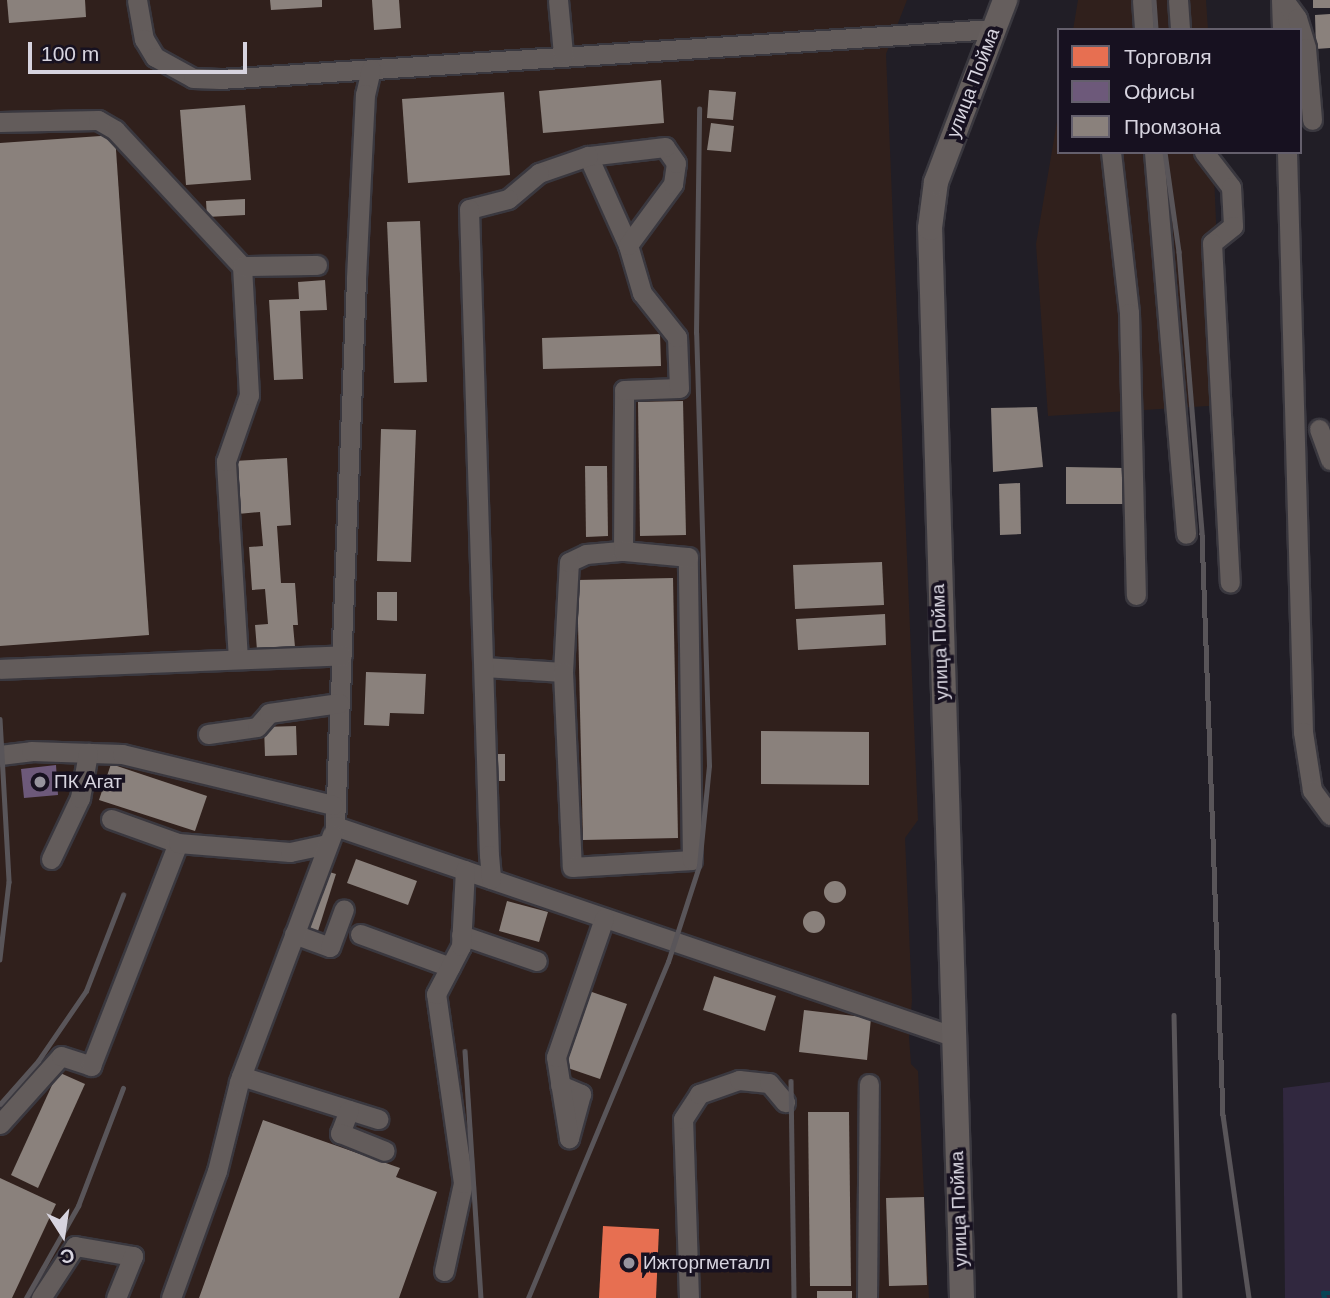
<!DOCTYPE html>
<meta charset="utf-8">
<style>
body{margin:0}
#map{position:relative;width:1330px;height:1298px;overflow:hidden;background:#211e26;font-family:Helvetica,sans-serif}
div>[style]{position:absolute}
.industrial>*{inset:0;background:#30201c}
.green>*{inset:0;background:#31283f}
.shops>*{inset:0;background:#e76f51}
.offices>*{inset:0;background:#6d597a}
.industry>*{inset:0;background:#8a817c}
.round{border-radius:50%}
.stream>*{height:4.5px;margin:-2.25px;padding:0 2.25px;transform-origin:2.25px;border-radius:2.25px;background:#084556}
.roads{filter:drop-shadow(2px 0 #3a383f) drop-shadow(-2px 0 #3a383f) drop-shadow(0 2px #3a383f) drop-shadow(0 -2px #3a383f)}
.minor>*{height:19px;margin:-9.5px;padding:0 9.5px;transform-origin:9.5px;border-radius:9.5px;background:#635c5b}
.major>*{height:24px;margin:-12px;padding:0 12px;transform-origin:12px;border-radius:12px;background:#655e5d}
.rail>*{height:4.5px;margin:-2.25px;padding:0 2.25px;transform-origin:2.25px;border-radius:2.25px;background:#595559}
.dots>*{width:19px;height:19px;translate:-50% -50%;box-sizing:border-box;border:4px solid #171120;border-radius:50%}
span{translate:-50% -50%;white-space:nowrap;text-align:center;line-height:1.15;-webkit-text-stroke:7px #171120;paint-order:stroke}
.street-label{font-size:19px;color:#d7d4df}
.poi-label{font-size:19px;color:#d7d4df}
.left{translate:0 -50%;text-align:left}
.legend{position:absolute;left:1057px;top:28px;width:245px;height:126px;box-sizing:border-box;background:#171120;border:2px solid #645f6c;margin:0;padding:9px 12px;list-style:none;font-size:21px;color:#d7d4df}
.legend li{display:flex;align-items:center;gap:14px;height:35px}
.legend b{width:35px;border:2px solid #645f6c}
.north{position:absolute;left:28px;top:1200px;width:70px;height:70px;-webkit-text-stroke:5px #171120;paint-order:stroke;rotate:168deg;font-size:19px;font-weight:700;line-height:28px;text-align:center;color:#d7d4df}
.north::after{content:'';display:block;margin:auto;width:24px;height:32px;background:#d7d4df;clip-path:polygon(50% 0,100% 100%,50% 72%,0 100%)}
.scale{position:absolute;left:28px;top:42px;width:219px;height:32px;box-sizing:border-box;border:4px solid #d7d4df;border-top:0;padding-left:9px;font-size:21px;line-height:24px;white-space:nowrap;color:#d7d4df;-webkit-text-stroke:5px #171120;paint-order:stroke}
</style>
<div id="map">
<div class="industrial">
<div style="clip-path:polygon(0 0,907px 0,886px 54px,918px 820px,905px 838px,912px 1000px,909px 1037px,911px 1064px,918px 1071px,929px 1298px,0 1298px)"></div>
<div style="clip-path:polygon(1078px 0,1206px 0,1208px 30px,1073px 30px)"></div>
<div style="clip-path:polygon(1059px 110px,1059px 152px,1213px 152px,1224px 405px,1048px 416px,1036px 244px)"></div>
</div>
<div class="green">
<div style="clip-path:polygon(1330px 1082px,1330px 1298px,1285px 1298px,1283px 1088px)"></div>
</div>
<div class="shops">
<div style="clip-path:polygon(603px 1226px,659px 1229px,656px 1298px,599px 1298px)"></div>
</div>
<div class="offices">
<div style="clip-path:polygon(56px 765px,58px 795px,24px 798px,21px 769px)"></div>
</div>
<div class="industry">
<div style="clip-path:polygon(7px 0,85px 0,86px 17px,9px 23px)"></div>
<div style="clip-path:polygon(270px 0,322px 0,322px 7px,271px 10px)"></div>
<div style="clip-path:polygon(372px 0,399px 0,401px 28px,374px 30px)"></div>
<div style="clip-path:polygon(1313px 0,1330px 0,1330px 8px,1313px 8px)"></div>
<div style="clip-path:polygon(1330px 14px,1330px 48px,1316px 49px,1315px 15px)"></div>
<div style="clip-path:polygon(661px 80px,664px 123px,543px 133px,539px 91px)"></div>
<div style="clip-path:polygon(709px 90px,736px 92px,733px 120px,707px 118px)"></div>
<div style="clip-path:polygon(504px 92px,510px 175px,408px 183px,402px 99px)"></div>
<div style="clip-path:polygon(245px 105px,251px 180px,186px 185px,180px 110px)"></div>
<div style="clip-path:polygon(711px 123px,734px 126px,731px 152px,707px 150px)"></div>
<div style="clip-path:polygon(115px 135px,149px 635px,0 646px,0 143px)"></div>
<div style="clip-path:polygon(245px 199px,245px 215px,207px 217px,206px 201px)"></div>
<div style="clip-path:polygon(420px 221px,427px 382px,394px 383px,387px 222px)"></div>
<div style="clip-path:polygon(325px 280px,327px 310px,300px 311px,303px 379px,274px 380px,269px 300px,299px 299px,298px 282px)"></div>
<div style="clip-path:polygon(660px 334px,661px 366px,543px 369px,542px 338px)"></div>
<div style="clip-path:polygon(683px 401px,686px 535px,640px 536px,638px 402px)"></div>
<div style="clip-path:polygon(1037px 407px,1043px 467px,993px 472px,991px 408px)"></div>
<div style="clip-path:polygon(381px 429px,416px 430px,411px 562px,377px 561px)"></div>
<div style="clip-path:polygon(287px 458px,291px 525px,277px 526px,281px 583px,295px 583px,298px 625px,293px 625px,295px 647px,257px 650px,255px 625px,268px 624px,265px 589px,252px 590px,249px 547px,263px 546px,260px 512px,238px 514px,234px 461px)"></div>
<div style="clip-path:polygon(585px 466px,607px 466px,608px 536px,586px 537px)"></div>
<div style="clip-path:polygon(1066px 467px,1125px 468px,1124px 504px,1066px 504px)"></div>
<div style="clip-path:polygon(1020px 483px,1021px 534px,1000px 535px,999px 484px)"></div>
<div style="clip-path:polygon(882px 562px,884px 605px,795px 609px,793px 565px)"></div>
<div style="clip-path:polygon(673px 578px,678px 838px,583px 840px,577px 580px)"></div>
<div style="clip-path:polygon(377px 592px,397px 592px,397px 621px,377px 620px)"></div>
<div style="clip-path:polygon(885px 614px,886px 645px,798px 650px,796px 619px)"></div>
<div style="clip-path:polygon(366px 672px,426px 674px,424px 714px,390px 713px,389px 726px,364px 725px)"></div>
<div style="clip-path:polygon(296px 726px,297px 755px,265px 756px,264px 727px)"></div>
<div style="clip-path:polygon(761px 731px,869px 732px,869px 785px,761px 784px)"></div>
<div style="clip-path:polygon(476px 754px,505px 754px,505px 781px,476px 781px)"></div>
<div style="clip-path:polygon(111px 764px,207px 796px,195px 831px,99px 800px)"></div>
<div style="clip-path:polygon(356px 859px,417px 881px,408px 905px,347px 883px)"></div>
<div style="clip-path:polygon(326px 871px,336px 874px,318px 931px,309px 928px)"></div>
<div class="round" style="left:824px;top:881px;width:22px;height:22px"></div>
<div style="clip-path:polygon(507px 901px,548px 912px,539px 942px,499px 931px)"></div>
<div class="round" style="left:803px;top:911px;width:22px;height:22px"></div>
<div style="clip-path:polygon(714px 976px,776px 996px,765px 1031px,703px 1010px)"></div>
<div style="clip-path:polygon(589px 991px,627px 1004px,600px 1079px,562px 1066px)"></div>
<div style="clip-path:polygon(804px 1010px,871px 1018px,867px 1060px,799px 1052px)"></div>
<div style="clip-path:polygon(58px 1072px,85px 1084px,38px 1188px,11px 1175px)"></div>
<div style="clip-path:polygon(808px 1112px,849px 1112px,851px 1286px,810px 1286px)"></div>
<div style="clip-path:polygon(263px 1120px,400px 1168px,396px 1177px,437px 1192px,399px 1298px,199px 1298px)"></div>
<div style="clip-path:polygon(0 1178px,56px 1204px,12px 1298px,0 1298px)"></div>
<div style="clip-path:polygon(924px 1197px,927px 1285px,889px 1286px,886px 1198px)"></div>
<div style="clip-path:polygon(817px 1291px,852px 1291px,852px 1298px,817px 1298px)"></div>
</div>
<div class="stream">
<div style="left:1324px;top:1298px;width:5px;rotate:-101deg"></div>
<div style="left:1323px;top:1293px;width:7px"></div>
</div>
<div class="roads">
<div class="minor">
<div style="left:137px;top:0;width:40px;rotate:80deg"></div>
<div style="left:144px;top:39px;width:21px;rotate:59deg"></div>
<div style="left:155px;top:57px;width:43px;rotate:28.9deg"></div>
<div style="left:193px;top:78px;width:27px;rotate:2deg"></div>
<div style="left:220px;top:79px;width:775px;rotate:-3.7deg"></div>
<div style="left:558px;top:0;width:54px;rotate:84.7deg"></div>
<div style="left:1142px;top:0;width:30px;rotate:86deg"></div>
<div style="left:1178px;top:0;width:30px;rotate:86deg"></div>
<div style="left:1281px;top:0;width:30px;rotate:88deg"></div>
<div style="left:1284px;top:0;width:22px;rotate:54deg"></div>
<div style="left:1297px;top:18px;width:31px;rotate:73deg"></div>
<div style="left:1306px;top:48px;width:72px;rotate:85.2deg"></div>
<div style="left:371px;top:69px;width:26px;rotate:103deg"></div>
<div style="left:365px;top:94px;width:185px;rotate:92.8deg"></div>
<div style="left:356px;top:279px;width:547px;rotate:92.2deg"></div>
<div style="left:335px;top:826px;width:652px;rotate:18.8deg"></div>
<div style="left:0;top:122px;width:98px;rotate:-1.2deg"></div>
<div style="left:98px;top:120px;width:20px;rotate:30deg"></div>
<div style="left:115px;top:130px;width:186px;rotate:47deg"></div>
<div style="left:1111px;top:152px;width:162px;rotate:83.6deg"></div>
<div style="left:1129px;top:313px;width:282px;rotate:88.6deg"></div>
<div style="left:1154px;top:152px;width:383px;rotate:85.2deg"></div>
<div style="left:1204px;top:152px;width:44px;rotate:52.4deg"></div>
<div style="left:1231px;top:187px;width:39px;rotate:87deg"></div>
<div style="left:1233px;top:226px;width:27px;rotate:141deg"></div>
<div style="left:1212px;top:243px;width:340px;rotate:87deg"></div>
<div style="left:1287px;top:152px;width:580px;rotate:88.42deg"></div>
<div style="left:1303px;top:732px;width:59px;rotate:81.2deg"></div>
<div style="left:1312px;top:790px;width:31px;rotate:54deg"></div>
<div style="left:588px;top:156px;width:98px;rotate:65.8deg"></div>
<div style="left:1319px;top:429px;width:33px;rotate:70deg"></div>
<div style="left:238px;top:659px;width:198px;rotate:-93.5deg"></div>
<div style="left:226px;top:461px;width:70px;rotate:-70.8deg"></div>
<div style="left:249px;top:395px;width:129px;rotate:-93.1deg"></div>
<div style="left:242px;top:266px;width:75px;rotate:-0.8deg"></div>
<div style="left:484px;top:667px;width:79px;rotate:3.6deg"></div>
<div style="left:563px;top:672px;width:110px;rotate:-86.9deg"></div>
<div style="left:569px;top:562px;width:19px;rotate:-25deg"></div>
<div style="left:586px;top:554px;width:37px;rotate:-5deg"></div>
<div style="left:623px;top:551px;width:161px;rotate:-89.6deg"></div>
<div style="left:624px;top:390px;width:55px;rotate:-2.1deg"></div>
<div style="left:679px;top:388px;width:51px;rotate:-92.2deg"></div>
<div style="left:677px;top:337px;width:56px;rotate:-128.5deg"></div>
<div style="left:642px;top:293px;width:50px;rotate:-106.3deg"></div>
<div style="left:628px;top:245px;width:76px;rotate:-53.6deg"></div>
<div style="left:673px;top:184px;width:21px;rotate:-82deg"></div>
<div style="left:676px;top:163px;width:19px;rotate:-125deg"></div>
<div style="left:665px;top:147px;width:78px;rotate:173.3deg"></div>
<div style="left:588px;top:156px;width:52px;rotate:160.9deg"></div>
<div style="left:539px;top:173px;width:40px;rotate:140deg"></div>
<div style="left:508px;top:199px;width:40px;rotate:165.6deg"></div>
<div style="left:469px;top:209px;width:646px;rotate:88.23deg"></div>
<div style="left:489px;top:855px;width:24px;rotate:85deg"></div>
<div style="left:0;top:669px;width:342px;rotate:-2.3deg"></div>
<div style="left:563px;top:672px;width:195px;rotate:87.4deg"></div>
<div style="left:572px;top:867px;width:120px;rotate:-3.3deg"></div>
<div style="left:692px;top:860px;width:303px;rotate:-90.8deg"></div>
<div style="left:688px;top:557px;width:65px;rotate:-174.7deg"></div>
<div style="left:208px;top:734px;width:49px;rotate:-8.1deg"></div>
<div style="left:257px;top:727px;width:18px;rotate:-49deg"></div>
<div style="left:269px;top:713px;width:71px;rotate:-8.1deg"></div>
<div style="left:0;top:755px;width:31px;rotate:-7deg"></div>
<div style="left:31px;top:751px;width:91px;rotate:1.9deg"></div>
<div style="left:122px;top:754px;width:217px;rotate:13.6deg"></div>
<div style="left:111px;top:819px;width:71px;rotate:19.7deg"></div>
<div style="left:51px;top:859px;width:68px;rotate:-64.6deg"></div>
<div style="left:80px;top:798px;width:46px;rotate:-79.9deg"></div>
<div style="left:294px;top:934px;width:38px;rotate:20deg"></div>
<div style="left:330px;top:947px;width:40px;rotate:-69.8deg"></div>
<div style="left:360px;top:934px;width:96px;rotate:20.1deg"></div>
<div style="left:461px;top:935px;width:80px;rotate:18.9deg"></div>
<div style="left:241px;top:1076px;width:144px;rotate:17.4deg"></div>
<div style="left:560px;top:1085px;width:23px;rotate:23deg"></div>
<div style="left:581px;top:1094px;width:46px;rotate:105.3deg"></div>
<div style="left:569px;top:1138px;width:82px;rotate:-99.1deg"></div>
<div style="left:556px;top:1057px;width:147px;rotate:-70.9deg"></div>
<div style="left:349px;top:1110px;width:25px;rotate:111deg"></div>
<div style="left:340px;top:1133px;width:48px;rotate:21.8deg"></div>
<div style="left:0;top:1124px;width:91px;rotate:-48.1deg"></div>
<div style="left:61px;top:1056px;width:32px;rotate:18deg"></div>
<div style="left:91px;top:1066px;width:239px;rotate:-68.7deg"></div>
<div style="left:178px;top:843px;width:112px;rotate:4.6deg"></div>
<div style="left:290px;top:852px;width:39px;rotate:-12deg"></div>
<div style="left:444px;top:1271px;width:90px;rotate:-77.8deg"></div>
<div style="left:463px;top:1183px;width:191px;rotate:-98.1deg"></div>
<div style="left:436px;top:994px;width:54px;rotate:-62.5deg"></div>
<div style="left:461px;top:946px;width:76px;rotate:-87deg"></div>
<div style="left:41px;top:1298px;width:62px;rotate:-56.8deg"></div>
<div style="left:75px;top:1246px;width:59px;rotate:9.8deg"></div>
<div style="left:133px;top:1256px;width:45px;rotate:112deg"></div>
<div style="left:171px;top:1298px;width:135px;rotate:-70.1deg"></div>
<div style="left:217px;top:1171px;width:92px;rotate:-76.1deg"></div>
<div style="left:239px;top:1082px;width:265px;rotate:-69.4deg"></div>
<div style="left:689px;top:1298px;width:179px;rotate:-91.9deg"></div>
<div style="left:683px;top:1119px;width:30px;rotate:-57deg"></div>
<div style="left:699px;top:1094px;width:42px;rotate:-19.3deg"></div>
<div style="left:739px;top:1080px;width:30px;rotate:6deg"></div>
<div style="left:769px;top:1083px;width:25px;rotate:50deg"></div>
<div style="left:867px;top:1298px;width:214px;rotate:-89.5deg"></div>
</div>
<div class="major">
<div style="left:962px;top:1298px;width:1070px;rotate:-91.71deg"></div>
<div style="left:930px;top:228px;width:46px;rotate:-82.6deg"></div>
<div style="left:936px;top:182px;width:195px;rotate:-69.2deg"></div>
</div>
</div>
<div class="rail">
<div style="left:1154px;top:0;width:30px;rotate:86deg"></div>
<div style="left:1165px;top:152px;width:101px;rotate:82deg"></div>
<div style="left:1179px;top:252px;width:283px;rotate:85.3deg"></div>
<div style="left:1202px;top:534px;width:581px;rotate:87.93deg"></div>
<div style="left:1223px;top:1115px;width:185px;rotate:81.9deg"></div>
<div style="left:0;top:719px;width:163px;rotate:86.8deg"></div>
<div style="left:9px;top:882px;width:78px;rotate:96.7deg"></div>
<div style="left:1174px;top:1015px;width:283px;rotate:88.8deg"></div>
<div style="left:465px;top:1051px;width:248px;rotate:86.3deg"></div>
<div style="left:791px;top:1081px;width:217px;rotate:89.2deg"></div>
<div style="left:0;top:1104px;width:57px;rotate:-48.5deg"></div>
<div style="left:38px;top:1061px;width:85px;rotate:-55.6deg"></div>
<div style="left:86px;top:991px;width:103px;rotate:-68.9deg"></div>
<div style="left:26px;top:1298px;width:106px;rotate:-60.5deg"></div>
<div style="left:78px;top:1206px;width:126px;rotate:-69.1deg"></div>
<div style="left:528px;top:1298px;width:364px;rotate:-67.4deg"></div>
<div style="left:668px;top:962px;width:101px;rotate:-72.1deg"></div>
<div style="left:699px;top:866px;width:100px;rotate:-84.3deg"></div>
<div style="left:709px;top:766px;width:433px;rotate:-91.7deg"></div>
<div style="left:696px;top:333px;width:224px;rotate:-89.2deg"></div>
</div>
<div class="dots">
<div style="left:40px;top:782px;background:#97949e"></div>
<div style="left:629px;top:1263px;background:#97949e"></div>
</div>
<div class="street-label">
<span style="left:973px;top:83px;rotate:-69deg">улица Пойма</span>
<span style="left:940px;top:642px;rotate:-92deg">улица Пойма</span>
<span style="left:959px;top:1209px;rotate:-92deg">улица Пойма</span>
</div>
<div class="poi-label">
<span class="left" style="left:54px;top:782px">ПК Агат</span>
<span class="left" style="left:643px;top:1263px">Ижторгметалл</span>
</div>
<ul class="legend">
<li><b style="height:19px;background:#e76f51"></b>Торговля</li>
<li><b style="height:19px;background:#6d597a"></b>Офисы</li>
<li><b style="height:19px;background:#8a817c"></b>Промзона</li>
</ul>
<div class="north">С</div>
<div class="scale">100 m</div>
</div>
